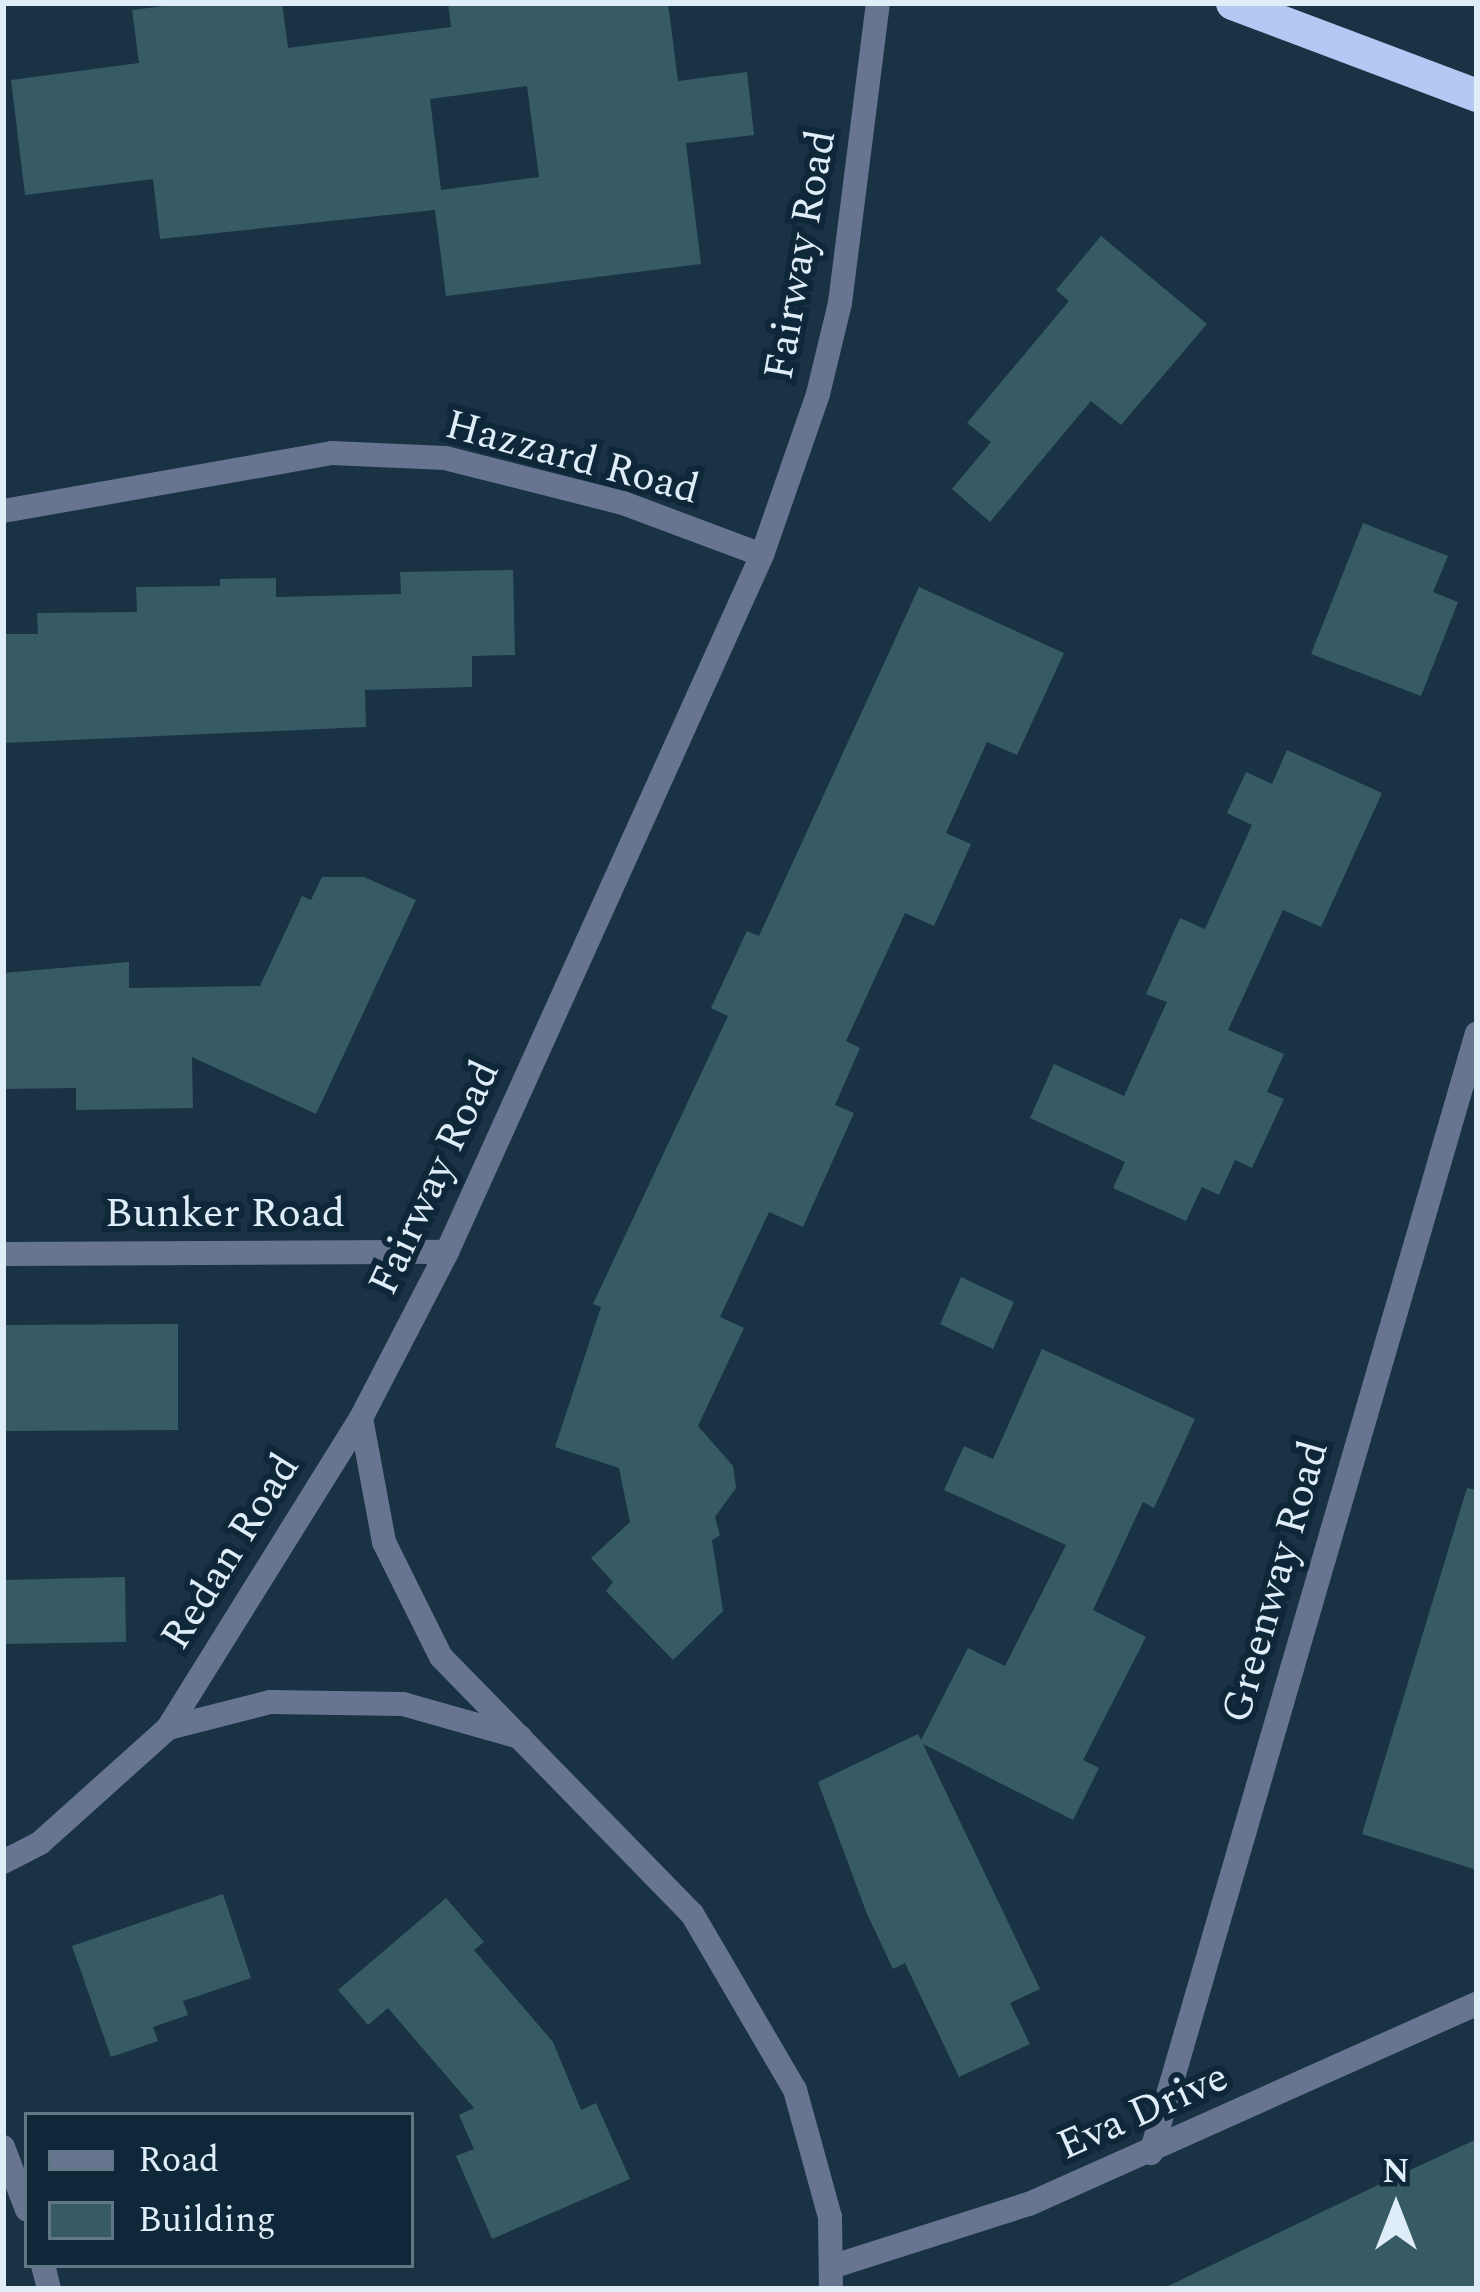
<!DOCTYPE html>
<style>
body{margin:0}
#map{position:relative;width:1480px;height:2292px;overflow:hidden;background:#193244;font-family:Spectral,serif}
div>[style]{position:absolute}
.building>*{inset:0;background:#365b64}
.minor>*{height:24px;margin:-12px;padding:0 12px;transform-origin:12px;border-radius:12px;background:#677591}
.trunk>*{height:33px;margin:-16.5px;padding:0 16.5px;transform-origin:16.5px;border-radius:16.5px;background:#b3c8f3}
span{translate:-50% -50%;white-space:nowrap;text-align:center;line-height:1.15;-webkit-text-stroke:12px #0f2839;paint-order:stroke}
.street-label{font-size:42px;color:#deedf8}
.frame{position:absolute;inset:0;border:6px solid #deedf8;pointer-events:none}
.legend{position:absolute;left:24px;top:2112px;width:390px;height:156px;box-sizing:border-box;background:#0f2839;border:3px solid #627785;margin:0;padding:15px 21px;list-style:none;font-size:36px;color:#deedf8}
.legend li{display:flex;align-items:center;gap:24px;height:60px}
.legend b{width:60px;border:3px solid #627785}
.north{position:absolute;left:1336px;top:2148px;width:120px;height:120px;-webkit-text-stroke:9px #0f2839;paint-order:stroke;rotate:0deg;font-size:33px;font-weight:700;line-height:48px;text-align:center;color:#deedf8}
.north::after{content:'';display:block;margin:auto;width:42px;height:54px;background:#deedf8;clip-path:polygon(50% 0,100% 100%,50% 72%,0 100%)}
</style>
<div id="map">
<div class="building">
<div style="clip-path:polygon(evenodd,188px 3px,282px 3px,288px 48px,451px 27px,448px 3px,668px 3px,678px 81px,747px 72px,754px 135px,686px 143px,701px 264px,446px 296px,435px 210px,160px 239px,153px 179px,25px 195px,11px 80px,139px 63px,132px 10px,188px 3px,527px 86px,539px 177px,441px 190px,430px 99px,527px 86px)"></div>
<div style="clip-path:polygon(1101px 236px,1207px 324px,1121px 425px,1091px 401px,990px 522px,952px 489px,991px 442px,967px 423px,1069px 301px,1056px 290px)"></div>
<div style="clip-path:polygon(1363px 523px,1448px 556px,1433px 592px,1458px 602px,1421px 696px,1311px 654px)"></div>
<div style="clip-path:polygon(513px 570px,515px 655px,472px 656px,472px 687px,365px 690px,366px 727px,3px 743px,3px 634px,38px 634px,37px 613px,137px 612px,136px 587px,220px 586px,220px 579px,276px 578px,276px 597px,401px 594px,400px 572px)"></div>
<div style="clip-path:polygon(919px 587px,1064px 653px,1017px 755px,987px 742px,946px 833px,971px 844px,934px 926px,905px 913px,846px 1041px,860px 1048px,835px 1105px,854px 1113px,803px 1227px,769px 1212px,720px 1317px,744px 1328px,698px 1426px,733px 1466px,736px 1488px,715px 1517px,720px 1535px,712px 1540px,723px 1611px,673px 1660px,606px 1591px,613px 1582px,591px 1558px,630px 1522px,619px 1468px,555px 1447px,601px 1307px,593px 1304px,728px 1016px,711px 1008px,747px 931px,759px 936px)"></div>
<div style="clip-path:polygon(1287px 750px,1382px 793px,1321px 927px,1283px 910px,1228px 1030px,1284px 1054px,1267px 1092px,1284px 1099px,1252px 1168px,1235px 1160px,1219px 1195px,1202px 1187px,1186px 1221px,1113px 1188px,1125px 1162px,1030px 1118px,1054px 1064px,1124px 1096px,1167px 1002px,1146px 994px,1180px 918px,1205px 929px,1252px 825px,1227px 813px,1246px 772px,1272px 784px)"></div>
<div style="clip-path:polygon(322px 877px,364px 877px,416px 900px,316px 1114px,192px 1057px,193px 1108px,76px 1110px,76px 1088px,3px 1089px,3px 973px,129px 962px,129px 988px,260px 986px,302px 896px,311px 900px)"></div>
<div style="clip-path:polygon(961px 1277px,1014px 1302px,993px 1349px,940px 1324px)"></div>
<div style="clip-path:polygon(178px 1324px,178px 1430px,3px 1431px,3px 1325px)"></div>
<div style="clip-path:polygon(1042px 1349px,1195px 1419px,1154px 1508px,1143px 1502px,1093px 1610px,1146px 1637px,1083px 1760px,1099px 1768px,1073px 1820px,923px 1744px,1040px 1989px,1010px 2003px,1030px 2044px,959px 2077px,905px 1963px,893px 1969px,867px 1914px,818px 1782px,918px 1734px,921px 1740px,968px 1648px,1005px 1666px,1066px 1545px,944px 1490px,964px 1446px,993px 1459px)"></div>
<div style="clip-path:polygon(1467px 1488px,1477px 1490px,1477px 1870px,1362px 1834px)"></div>
<div style="clip-path:polygon(125px 1577px,126px 1642px,3px 1644px,3px 1580px)"></div>
<div style="clip-path:polygon(223px 1894px,251px 1978px,183px 2001px,188px 2015px,153px 2027px,158px 2041px,111px 2057px,72px 1946px)"></div>
<div style="clip-path:polygon(446px 1898px,484px 1942px,474px 1950px,553px 2042px,581px 2110px,596px 2103px,630px 2179px,492px 2239px,456px 2156px,474px 2149px,459px 2115px,474px 2108px,388px 2008px,368px 2025px,338px 1990px)"></div>
<div style="clip-path:polygon(1477px 2139px,1477px 2289px,1162px 2289px,1382px 2183px)"></div>
</div>
<div class="minor">
<div style="left:3px;top:511px;width:334px;rotate:-10deg"></div>
<div style="left:332px;top:453px;width:113px;rotate:2.5deg"></div>
<div style="left:445px;top:458px;width:184px;rotate:14.2deg"></div>
<div style="left:623px;top:503px;width:148px;rotate:20.5deg"></div>
<div style="left:3px;top:1254px;width:444px;rotate:-0.3deg"></div>
<div style="left:168px;top:1728px;width:365px;rotate:-58.1deg"></div>
<div style="left:3px;top:1862px;width:42px;rotate:-27.2deg"></div>
<div style="left:40px;top:1843px;width:172px;rotate:-41.9deg"></div>
<div style="left:168px;top:1728px;width:105px;rotate:-14.3deg"></div>
<div style="left:270px;top:1702px;width:133px;rotate:0.9deg"></div>
<div style="left:403px;top:1704px;width:122px;rotate:15.8deg"></div>
<div style="left:3px;top:2147px;width:67px;rotate:69.1deg"></div>
<div style="left:1151px;top:2153px;width:1166px;rotate:-73.77deg"></div>
<div style="left:43px;top:2265px;width:25px;rotate:76deg"></div>
<div style="left:831px;top:2267px;width:208px;rotate:-17.7deg"></div>
<div style="left:1029px;top:2204px;width:491px;rotate:-24.1deg"></div>
<div style="left:831px;top:2289px;width:72px;rotate:-90.8deg"></div>
<div style="left:830px;top:2217px;width:132px;rotate:-105.4deg"></div>
<div style="left:795px;top:2090px;width:204px;rotate:-120.3deg"></div>
<div style="left:692px;top:1914px;width:359px;rotate:-134.3deg"></div>
<div style="left:441px;top:1657px;width:128px;rotate:-116.4deg"></div>
<div style="left:384px;top:1542px;width:126px;rotate:-100.5deg"></div>
<div style="left:361px;top:1418px;width:187px;rotate:-62.6deg"></div>
<div style="left:447px;top:1252px;width:765px;rotate:-65.68deg"></div>
<div style="left:762px;top:555px;width:170px;rotate:-70.8deg"></div>
<div style="left:818px;top:394px;width:94px;rotate:-76.4deg"></div>
<div style="left:840px;top:303px;width:302px;rotate:-82.8deg"></div>
</div>
<div class="trunk">
<div style="left:1232px;top:3px;width:262px;rotate:20.6deg"></div>
</div>
<div class="street-label">
<span style="left:801px;top:255px;rotate:-80deg">Fairway Road</span>
<span style="left:572px;top:458px;rotate:15deg">Hazzard Road</span>
<span style="left:435px;top:1178px;rotate:-65deg">Fairway Road</span>
<span style="left:225px;top:1214px">Bunker Road</span>
<span style="left:231px;top:1552px;rotate:-58deg">Redan Road</span>
<span style="left:1276px;top:1582px;rotate:-74deg">Greenway Road</span>
<span style="left:1143px;top:2112px;rotate:-24deg">Eva Drive</span>
</div>
<div class="frame"></div>
<ul class="legend">
<li><b style="height:15px;background:#677591"></b>Road</li>
<li><b style="height:33px;background:#365b64"></b>Building</li>
</ul>
<div class="north">N</div>
</div>
